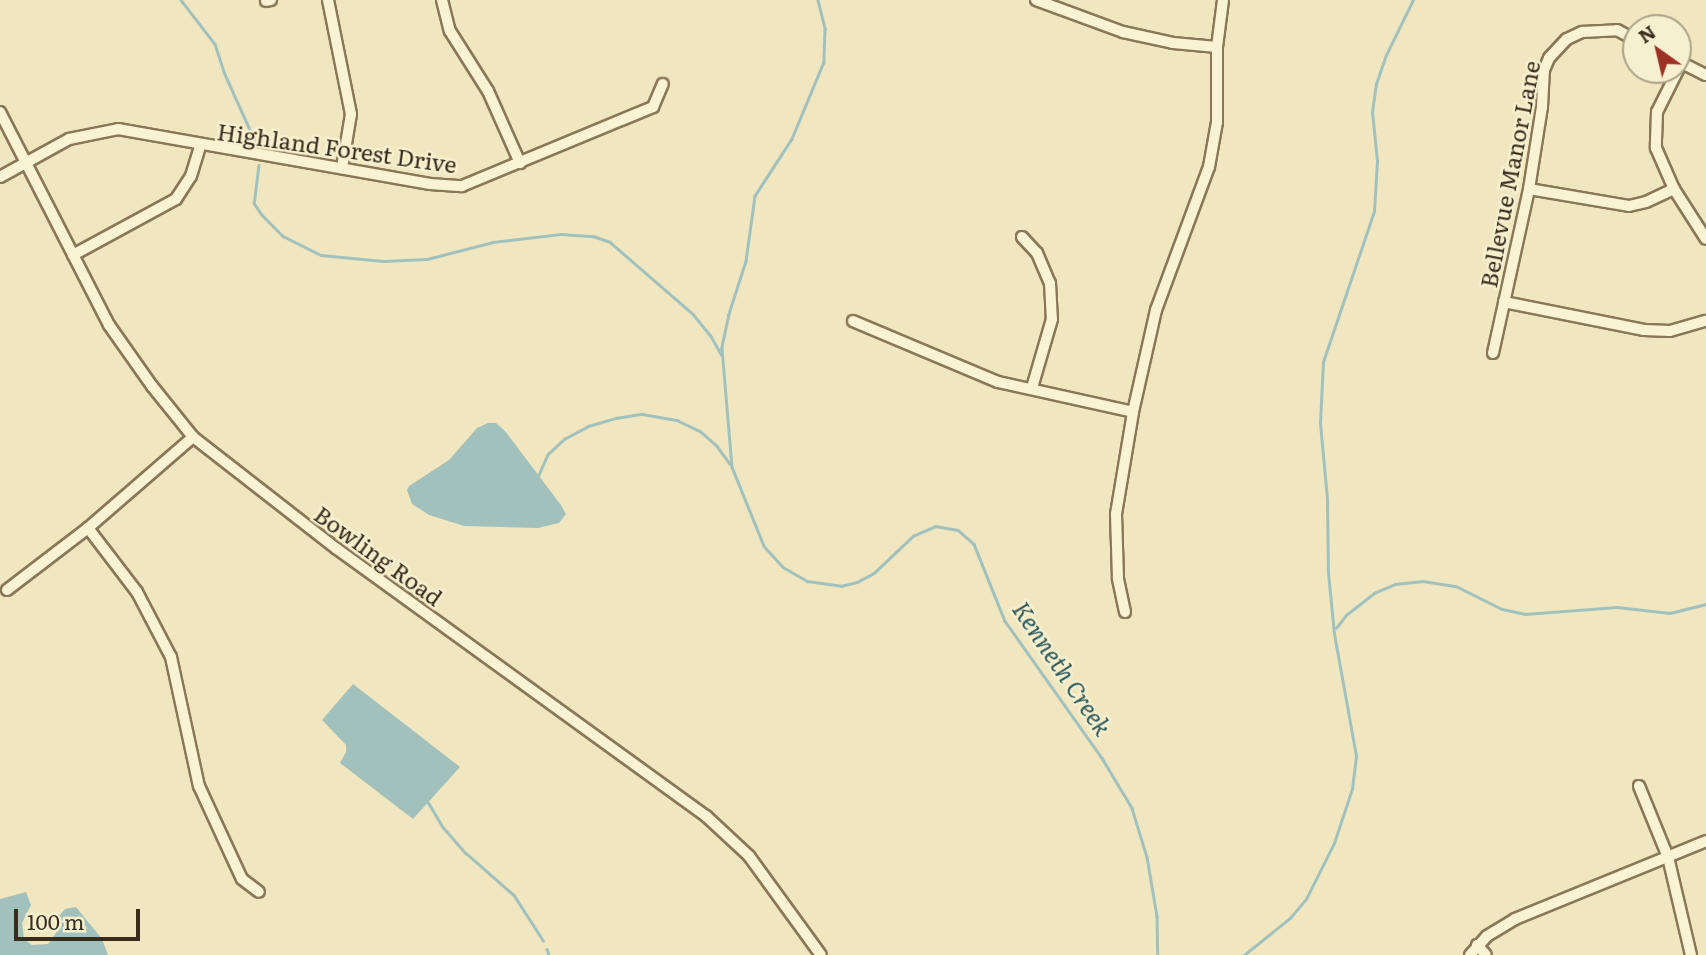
<!DOCTYPE html>
<style>
body{margin:0}
#map{position:relative;width:1706px;height:955px;overflow:hidden;background:#f0e7c0;font-family:Literata,serif}
div>[style]{position:absolute}
.water>*{inset:0;background:#a3c1bc}
.stream>*{height:2.5px;margin:-1.25px;padding:0 1.25px;transform-origin:1.25px;border-radius:1.25px;background:#a3c1bc}
.roads{filter:drop-shadow(2px 0 #897857) drop-shadow(-2px 0 #897857) drop-shadow(0 2px #897857) drop-shadow(0 -2px #897857)}
.minor>*{height:10px;margin:-5px;padding:0 5px;transform-origin:5px;border-radius:5px;background:#faf3d3}
span{translate:-50% -50%;white-space:nowrap;text-align:center;line-height:1.15;-webkit-text-stroke:5px #f7f0cf;paint-order:stroke}
.street-label{font-size:23px;color:#382d1c}
.water-label{font-size:24px;color:#2b5659;font-style:italic}
.north{position:absolute;left:1622px;top:14px;width:70px;height:70px;box-sizing:border-box;background:#f7f0cf;border:2px solid #aba287;border-radius:50%;rotate:326deg;font-size:19px;font-weight:700;line-height:28px;text-align:center;color:#382d1c}
.north::after{content:'';display:block;margin:auto;width:24px;height:32px;background:#9b3224;clip-path:polygon(50% 0,100% 100%,50% 72%,0 100%)}
.scale{position:absolute;left:14px;top:909px;width:126px;height:32px;box-sizing:border-box;border:4px solid #382d1c;border-top:0;padding-left:9px;font-size:21px;line-height:24px;white-space:nowrap;color:#382d1c;-webkit-text-stroke:5px #f7f0cf;paint-order:stroke}
</style>
<div id="map">
<div class="water">
<div style="clip-path:polygon(488px 423px,496px 423px,505px 431px,561px 505px,566px 514px,559px 523px,538px 528px,464px 526px,429px 515px,412px 504px,407px 490px,409px 486px,449px 460px,477px 428px)"></div>
<div style="clip-path:polygon(353px 684px,460px 767px,413px 819px,340px 763px,346px 752px,346px 745px,322px 720px)"></div>
<div style="clip-path:polygon(26px 892px,31px 905px,22px 923px,24px 939px,32px 945px,48px 944px,56px 933px,58px 917px,65px 909px,76px 907px,102px 939px,108px 955px,0 955px,0 899px)"></div>
</div>
<div class="stream">
<div style="left:181px;top:0;width:56px;rotate:52.3deg"></div>
<div style="left:215px;top:44px;width:29px;rotate:72deg"></div>
<div style="left:224px;top:72px;width:76px;rotate:65.8deg"></div>
<div style="left:818px;top:0;width:30px;rotate:76deg"></div>
<div style="left:825px;top:29px;width:33px;rotate:92deg"></div>
<div style="left:824px;top:62px;width:83px;rotate:112.6deg"></div>
<div style="left:792px;top:139px;width:68px;rotate:123deg"></div>
<div style="left:755px;top:196px;width:66px;rotate:97.9deg"></div>
<div style="left:746px;top:261px;width:56px;rotate:107.8deg"></div>
<div style="left:729px;top:314px;width:35px;rotate:102deg"></div>
<div style="left:722px;top:348px;width:119px;rotate:85.2deg"></div>
<div style="left:732px;top:467px;width:85px;rotate:67.9deg"></div>
<div style="left:764px;top:546px;width:28px;rotate:48deg"></div>
<div style="left:783px;top:567px;width:28px;rotate:30deg"></div>
<div style="left:807px;top:581px;width:34px;rotate:8deg"></div>
<div style="left:841px;top:586px;width:16px;rotate:-14deg"></div>
<div style="left:857px;top:582px;width:19px;rotate:-28deg"></div>
<div style="left:874px;top:573px;width:54px;rotate:-43.5deg"></div>
<div style="left:913px;top:536px;width:24px;rotate:-24deg"></div>
<div style="left:935px;top:526px;width:23px;rotate:10deg"></div>
<div style="left:958px;top:530px;width:21px;rotate:41deg"></div>
<div style="left:974px;top:544px;width:83px;rotate:68.1deg"></div>
<div style="left:1005px;top:621px;width:168px;rotate:54.7deg"></div>
<div style="left:1102px;top:758px;width:58px;rotate:59deg"></div>
<div style="left:1132px;top:808px;width:51px;rotate:73deg"></div>
<div style="left:1147px;top:857px;width:60px;rotate:80.4deg"></div>
<div style="left:1157px;top:916px;width:39px;rotate:89deg"></div>
<div style="left:259px;top:165px;width:38px;rotate:97deg"></div>
<div style="left:254px;top:203px;width:14px;rotate:56deg"></div>
<div style="left:262px;top:215px;width:30px;rotate:45deg"></div>
<div style="left:283px;top:236px;width:42px;rotate:26.6deg"></div>
<div style="left:321px;top:255px;width:62px;rotate:5.5deg"></div>
<div style="left:383px;top:261px;width:44px;rotate:-2.6deg"></div>
<div style="left:427px;top:259px;width:68px;rotate:-14.4deg"></div>
<div style="left:493px;top:242px;width:68px;rotate:-6.7deg"></div>
<div style="left:561px;top:234px;width:32px;rotate:4deg"></div>
<div style="left:593px;top:236px;width:18px;rotate:19deg"></div>
<div style="left:610px;top:242px;width:110px;rotate:40.9deg"></div>
<div style="left:693px;top:314px;width:28px;rotate:51deg"></div>
<div style="left:711px;top:336px;width:21px;rotate:61deg"></div>
<div style="left:538px;top:476px;width:24px;rotate:-66deg"></div>
<div style="left:548px;top:454px;width:22px;rotate:-43deg"></div>
<div style="left:564px;top:439px;width:27px;rotate:-28deg"></div>
<div style="left:588px;top:426px;width:29px;rotate:-16deg"></div>
<div style="left:616px;top:418px;width:26px;rotate:-9deg"></div>
<div style="left:642px;top:414px;width:36px;rotate:10deg"></div>
<div style="left:677px;top:420px;width:25px;rotate:26deg"></div>
<div style="left:700px;top:431px;width:23px;rotate:41deg"></div>
<div style="left:717px;top:446px;width:22px;rotate:54deg"></div>
<div style="left:1336px;top:628px;width:16px;rotate:-52deg"></div>
<div style="left:1346px;top:615px;width:36px;rotate:-38deg"></div>
<div style="left:1374px;top:593px;width:23px;rotate:-23deg"></div>
<div style="left:1395px;top:584px;width:28px;rotate:-6deg"></div>
<div style="left:1423px;top:581px;width:33px;rotate:9deg"></div>
<div style="left:1456px;top:586px;width:51px;rotate:26.6deg"></div>
<div style="left:1502px;top:609px;width:24px;rotate:12deg"></div>
<div style="left:1525px;top:614px;width:92px;rotate:-4.4deg"></div>
<div style="left:1617px;top:607px;width:53px;rotate:6.5deg"></div>
<div style="left:1670px;top:613px;width:37px;rotate:-14deg"></div>
<div style="left:428px;top:802px;width:29px;rotate:59deg"></div>
<div style="left:443px;top:827px;width:35px;rotate:49deg"></div>
<div style="left:466px;top:853px;width:64px;rotate:41.2deg"></div>
<div style="left:514px;top:895px;width:54px;rotate:57.2deg"></div>
<div style="left:547px;top:949px;width:6px;rotate:72deg"></div>
<div style="left:1244px;top:955px;width:59px;rotate:-38.8deg"></div>
<div style="left:1290px;top:918px;width:25px;rotate:-50deg"></div>
<div style="left:1306px;top:899px;width:63px;rotate:-63.4deg"></div>
<div style="left:1334px;top:843px;width:57px;rotate:-71.6deg"></div>
<div style="left:1352px;top:789px;width:33px;rotate:-83deg"></div>
<div style="left:1356px;top:756px;width:124px;rotate:-100.2deg"></div>
<div style="left:1334px;top:634px;width:61px;rotate:-95.6deg"></div>
<div style="left:1328px;top:573px;width:74px;rotate:-90.8deg"></div>
<div style="left:1327px;top:499px;width:76px;rotate:-95.3deg"></div>
<div style="left:1320px;top:423px;width:61px;rotate:-87.2deg"></div>
<div style="left:1323px;top:362px;width:159px;rotate:-71.3deg"></div>
<div style="left:1374px;top:211px;width:50px;rotate:-86.6deg"></div>
<div style="left:1377px;top:161px;width:49px;rotate:-95.8deg"></div>
<div style="left:1372px;top:112px;width:28px;rotate:-82deg"></div>
<div style="left:1376px;top:84px;width:31px;rotate:-71deg"></div>
<div style="left:1386px;top:55px;width:61px;rotate:-63.9deg"></div>
</div>
<div class="roads">
<div class="minor">
<div style="left:328px;top:0;width:116px;rotate:78.6deg"></div>
<div style="left:351px;top:114px;width:55px;rotate:99.5deg"></div>
<div style="left:442px;top:0;width:32px;rotate:76deg"></div>
<div style="left:450px;top:31px;width:71px;rotate:57.7deg"></div>
<div style="left:488px;top:91px;width:79px;rotate:66deg"></div>
<div style="left:1036px;top:0;width:93px;rotate:20.2deg"></div>
<div style="left:1123px;top:32px;width:51px;rotate:12.4deg"></div>
<div style="left:1173px;top:43px;width:44px;rotate:5.2deg"></div>
<div style="left:266px;top:1px;width:5px;rotate:-11deg"></div>
<div style="left:1678px;top:61px;width:31px;rotate:27deg"></div>
<div style="left:1678px;top:70px;width:47px;rotate:116.6deg"></div>
<div style="left:1657px;top:112px;width:36px;rotate:92deg"></div>
<div style="left:1656px;top:148px;width:45px;rotate:66.3deg"></div>
<div style="left:1674px;top:189px;width:59px;rotate:57.4deg"></div>
<div style="left:0;top:112px;width:239px;rotate:62.9deg"></div>
<div style="left:109px;top:325px;width:75px;rotate:54.8deg"></div>
<div style="left:152px;top:386px;width:65px;rotate:51.2deg"></div>
<div style="left:193px;top:437px;width:182px;rotate:37.9deg"></div>
<div style="left:337px;top:549px;width:455px;rotate:35.9deg"></div>
<div style="left:706px;top:816px;width:59px;rotate:42.9deg"></div>
<div style="left:749px;top:856px;width:122px;rotate:54deg"></div>
<div style="left:0;top:177px;width:79px;rotate:-28.8deg"></div>
<div style="left:69px;top:139px;width:50px;rotate:-11.5deg"></div>
<div style="left:118px;top:129px;width:317px;rotate:10deg"></div>
<div style="left:430px;top:184px;width:32px;rotate:4deg"></div>
<div style="left:462px;top:186px;width:207px;rotate:-22.5deg"></div>
<div style="left:653px;top:107px;width:25px;rotate:-67deg"></div>
<div style="left:1529px;top:189px;width:101px;rotate:9.6deg"></div>
<div style="left:1629px;top:206px;width:17px;rotate:-13deg"></div>
<div style="left:1646px;top:202px;width:31px;rotate:-25deg"></div>
<div style="left:1022px;top:237px;width:22px;rotate:47deg"></div>
<div style="left:1037px;top:253px;width:33px;rotate:67deg"></div>
<div style="left:1050px;top:283px;width:36px;rotate:87deg"></div>
<div style="left:1052px;top:319px;width:72px;rotate:106.2deg"></div>
<div style="left:73px;top:255px;width:117px;rotate:-28.5deg"></div>
<div style="left:176px;top:199px;width:27px;rotate:-57deg"></div>
<div style="left:191px;top:176px;width:31px;rotate:-73deg"></div>
<div style="left:1504px;top:302px;width:143px;rotate:11.3deg"></div>
<div style="left:1644px;top:330px;width:26px;rotate:2deg"></div>
<div style="left:1670px;top:331px;width:37px;rotate:-16deg"></div>
<div style="left:853px;top:321px;width:157px;rotate:22.8deg"></div>
<div style="left:998px;top:382px;width:138px;rotate:12.5deg"></div>
<div style="left:1493px;top:353px;width:168px;rotate:-77.6deg"></div>
<div style="left:1529px;top:189px;width:83px;rotate:-81deg"></div>
<div style="left:1542px;top:107px;width:37px;rotate:-87deg"></div>
<div style="left:1544px;top:70px;width:13px;rotate:-67deg"></div>
<div style="left:1549px;top:58px;width:26px;rotate:-47deg"></div>
<div style="left:1567px;top:39px;width:17px;rotate:-25deg"></div>
<div style="left:1582px;top:32px;width:35px;rotate:-3deg"></div>
<div style="left:1617px;top:30px;width:21px;rotate:28deg"></div>
<div style="left:88px;top:528px;width:81px;rotate:52.6deg"></div>
<div style="left:137px;top:592px;width:73px;rotate:62.4deg"></div>
<div style="left:171px;top:657px;width:132px;rotate:77.8deg"></div>
<div style="left:199px;top:786px;width:102px;rotate:65.2deg"></div>
<div style="left:242px;top:879px;width:21px;rotate:37deg"></div>
<div style="left:7px;top:590px;width:102px;rotate:-37.4deg"></div>
<div style="left:88px;top:528px;width:139px;rotate:-40.9deg"></div>
<div style="left:1125px;top:612px;width:35px;rotate:-102deg"></div>
<div style="left:1118px;top:578px;width:64px;rotate:-91.8deg"></div>
<div style="left:1116px;top:514px;width:103px;rotate:-80.5deg"></div>
<div style="left:1133px;top:412px;width:105px;rotate:-77.3deg"></div>
<div style="left:1156px;top:310px;width:153px;rotate:-69.7deg"></div>
<div style="left:1209px;top:167px;width:46px;rotate:-79.9deg"></div>
<div style="left:1217px;top:122px;width:75px;rotate:-90deg"></div>
<div style="left:1217px;top:47px;width:47px;rotate:-82.7deg"></div>
<div style="left:1639px;top:786px;width:77px;rotate:67.8deg"></div>
<div style="left:1668px;top:857px;width:101px;rotate:76.8deg"></div>
<div style="left:1477px;top:945px;width:13px;rotate:48deg"></div>
<div style="left:1470px;top:955px;width:25px;rotate:-48deg"></div>
<div style="left:1487px;top:936px;width:33px;rotate:-31deg"></div>
<div style="left:1515px;top:919px;width:206px;rotate:-22.2deg"></div>
</div>
</div>
<div class="street-label">
<span style="left:337px;top:147px;rotate:8deg">Highland Forest Drive</span>
<span style="left:1509px;top:174px;rotate:-79deg">Bellevue Manor Lane</span>
<span style="left:379px;top:555px;rotate:36deg">Bowling Road</span>
</div>
<div class="water-label">
<span style="left:1063px;top:668px;rotate:56deg">Kenneth Creek</span>
</div>
<div class="north">N</div>
<div class="scale">100 m</div>
</div>
